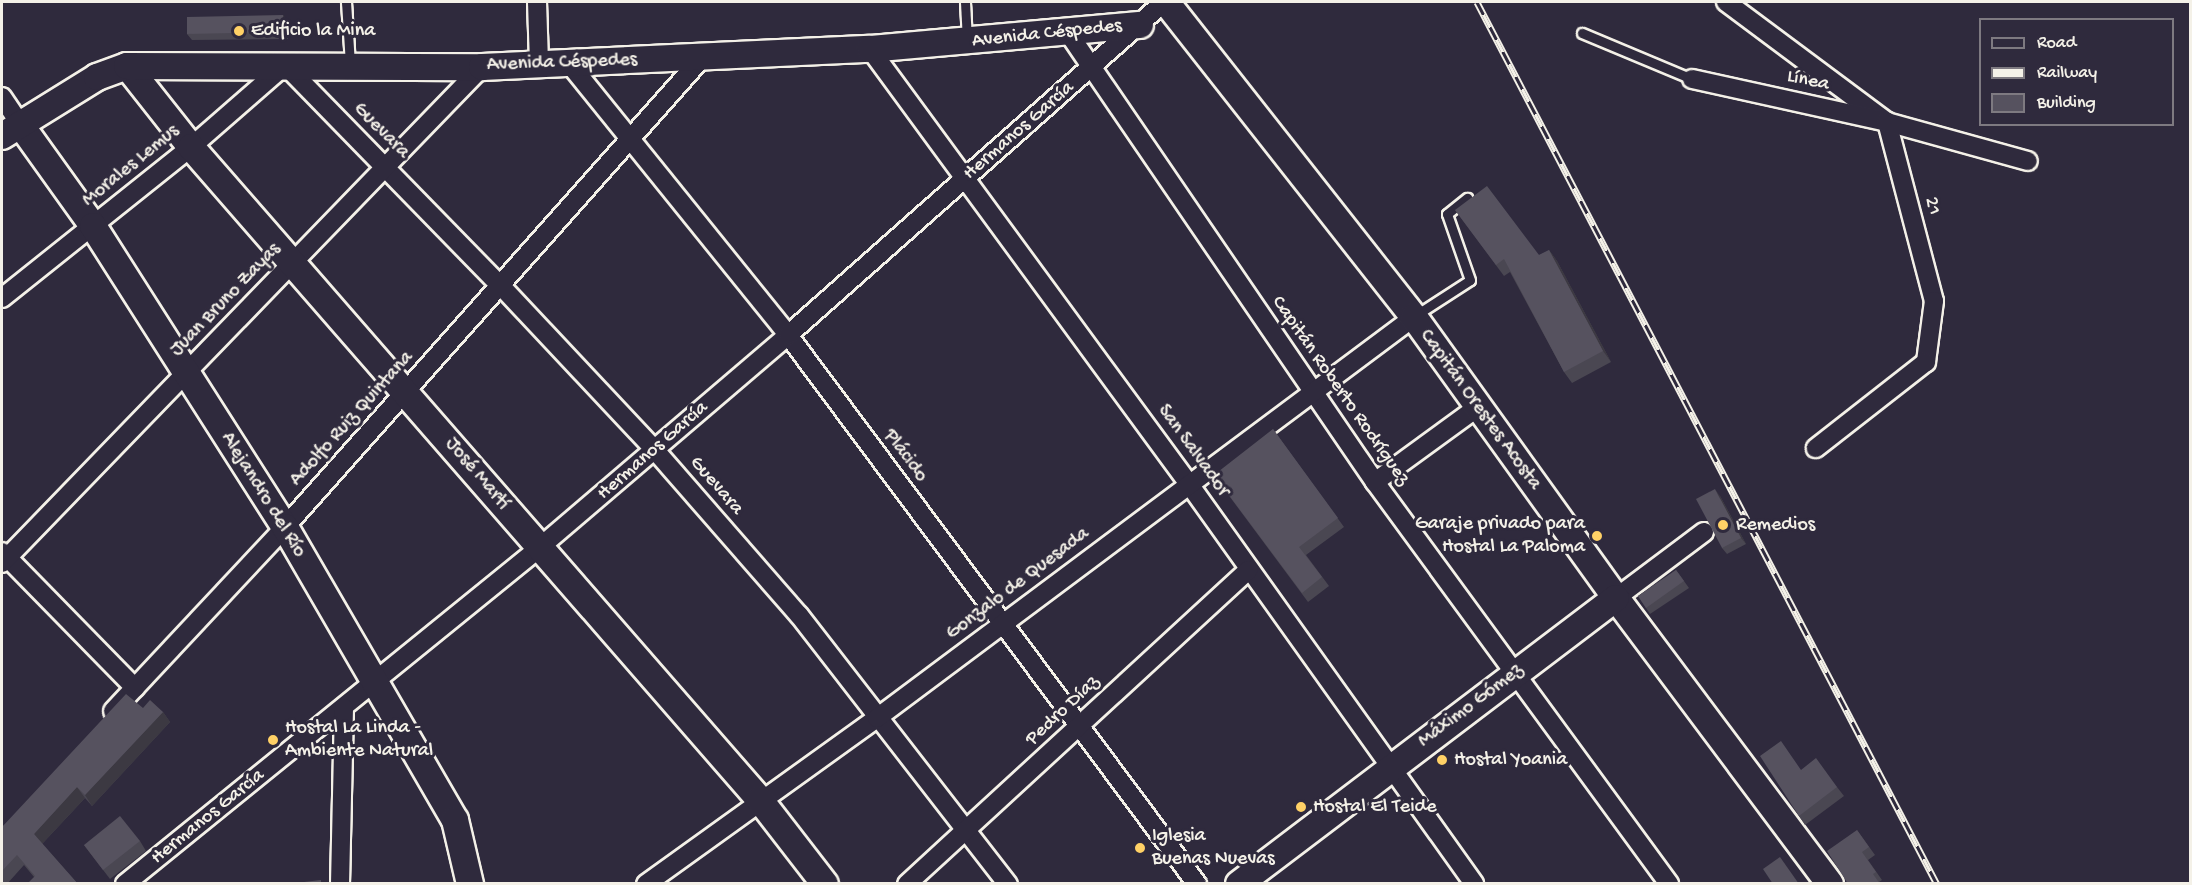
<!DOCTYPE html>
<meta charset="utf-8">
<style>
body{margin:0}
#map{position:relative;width:2192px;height:885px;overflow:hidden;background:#2f2a3d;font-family:"Gochi Hand",sans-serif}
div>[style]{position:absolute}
.roads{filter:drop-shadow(2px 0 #f4f1e8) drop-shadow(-2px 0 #f4f1e8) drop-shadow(0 2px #f4f1e8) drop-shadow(0 -2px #f4f1e8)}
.lane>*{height:9px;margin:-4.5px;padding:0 4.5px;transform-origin:4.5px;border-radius:4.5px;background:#2f2a3d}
.street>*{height:18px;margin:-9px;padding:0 9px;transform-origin:9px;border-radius:9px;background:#2f2a3d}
.secondary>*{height:26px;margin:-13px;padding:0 13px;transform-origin:13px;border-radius:13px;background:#2f2a3d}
.rail>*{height:7px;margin-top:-3.5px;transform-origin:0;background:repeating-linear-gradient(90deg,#2f2a3d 0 14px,#f4f1e8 0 28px);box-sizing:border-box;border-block:2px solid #f4f1e8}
.wall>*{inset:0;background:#4a4752}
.shaded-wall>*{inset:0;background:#3c3942}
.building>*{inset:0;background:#56525f}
.dots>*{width:16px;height:16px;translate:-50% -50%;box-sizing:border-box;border:3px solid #2f2a3d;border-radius:50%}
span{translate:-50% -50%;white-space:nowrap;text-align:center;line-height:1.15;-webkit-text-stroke:6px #2f2a3d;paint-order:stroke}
.poi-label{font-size:20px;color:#f4f1e8}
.left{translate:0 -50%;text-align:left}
.right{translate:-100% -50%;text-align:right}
.street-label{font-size:20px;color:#f4f1e8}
.frame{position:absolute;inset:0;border:3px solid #f4f1e8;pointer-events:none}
.legend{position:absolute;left:1979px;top:18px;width:195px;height:108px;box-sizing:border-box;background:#2f2a3d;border:2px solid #7e7a81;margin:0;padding:8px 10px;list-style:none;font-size:18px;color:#f4f1e8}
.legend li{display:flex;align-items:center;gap:12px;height:30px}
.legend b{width:30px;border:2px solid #7e7a81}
</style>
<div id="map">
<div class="roads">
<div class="lane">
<div style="left:346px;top:2px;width:62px;rotate:86.3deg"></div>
<div style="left:965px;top:2px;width:38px;rotate:87deg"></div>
<div style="left:1582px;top:33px;width:119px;rotate:22.7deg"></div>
<div style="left:1416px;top:315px;width:64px;rotate:-32.9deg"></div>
<div style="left:1470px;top:280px;width:70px;rotate:-109.2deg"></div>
<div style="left:1447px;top:214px;width:26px;rotate:-39deg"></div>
</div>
<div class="street">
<div style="left:537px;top:2px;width:60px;rotate:88.1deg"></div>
<div style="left:1726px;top:2px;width:201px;rotate:36.7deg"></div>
<div style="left:1887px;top:122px;width:185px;rotate:75.3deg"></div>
<div style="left:1934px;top:301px;width:62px;rotate:97.5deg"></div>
<div style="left:1926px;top:362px;width:140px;rotate:142deg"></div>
<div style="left:1069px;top:34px;width:543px;rotate:55.67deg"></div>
<div style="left:1375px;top:482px;width:498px;rotate:53.8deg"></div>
<div style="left:870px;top:49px;width:539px;rotate:53.75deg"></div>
<div style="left:1189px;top:484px;width:491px;rotate:54.5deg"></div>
<div style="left:568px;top:62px;width:351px;rotate:51.1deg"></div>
<div style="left:788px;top:335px;width:685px;rotate:53.31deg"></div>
<div style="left:1692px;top:79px;width:200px;rotate:12.4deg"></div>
<div style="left:1887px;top:122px;width:146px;rotate:15.5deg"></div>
<div style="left:2px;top:97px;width:32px;rotate:56deg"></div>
<div style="left:2px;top:298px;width:242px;rotate:-38.6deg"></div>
<div style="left:191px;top:147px;width:125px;rotate:-41.1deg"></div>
<div style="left:285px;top:65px;width:309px;rotate:45.7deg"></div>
<div style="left:501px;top:286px;width:224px;rotate:46.8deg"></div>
<div style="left:654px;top:449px;width:220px;rotate:48.9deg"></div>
<div style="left:799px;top:615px;width:341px;rotate:52.2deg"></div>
<div style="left:1375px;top:482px;width:127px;rotate:-36.1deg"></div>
<div style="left:2px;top:552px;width:190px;rotate:45.6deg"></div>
<div style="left:2px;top:563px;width:690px;rotate:-45.94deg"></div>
<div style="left:1616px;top:598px;width:110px;rotate:-36.9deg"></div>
<div style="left:113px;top:711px;width:252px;rotate:-46.9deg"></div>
<div style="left:285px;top:527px;width:628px;rotate:-48.36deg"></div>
<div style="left:125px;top:884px;width:533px;rotate:-39.06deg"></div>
<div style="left:539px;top:548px;width:328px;rotate:-40.5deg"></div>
<div style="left:788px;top:335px;width:502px;rotate:-41.53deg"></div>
<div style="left:340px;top:884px;width:176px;rotate:-88.7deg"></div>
<div style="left:646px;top:884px;width:284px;rotate:-35.7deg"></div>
<div style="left:877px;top:718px;width:670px;rotate:-36.75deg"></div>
<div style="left:907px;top:884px;width:464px;rotate:-42.6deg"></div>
</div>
<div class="secondary">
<div style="left:1166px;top:2px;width:401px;rotate:51.8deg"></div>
<div style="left:1414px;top:317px;width:346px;rotate:54.3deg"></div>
<div style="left:1616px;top:598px;width:357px;rotate:53.2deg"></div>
<div style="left:127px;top:66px;width:103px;rotate:51.7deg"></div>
<div style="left:191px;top:147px;width:866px;rotate:48.93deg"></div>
<div style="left:760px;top:800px;width:106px;rotate:52.3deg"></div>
<div style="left:20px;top:124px;width:125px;rotate:54.4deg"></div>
<div style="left:93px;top:226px;width:357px;rotate:57.5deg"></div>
<div style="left:285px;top:527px;width:339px;rotate:59.9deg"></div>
<div style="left:455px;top:820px;width:66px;rotate:76.8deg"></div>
<div style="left:2px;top:136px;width:112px;rotate:-31.8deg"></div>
<div style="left:97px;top:77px;width:32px;rotate:-20deg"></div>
<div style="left:127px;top:66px;width:355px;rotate:0.2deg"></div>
<div style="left:482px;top:67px;width:388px;rotate:-2.7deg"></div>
<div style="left:870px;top:49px;width:271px;rotate:-5.1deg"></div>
<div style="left:1239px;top:884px;width:473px;rotate:-37.2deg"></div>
</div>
</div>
<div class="rail">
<div style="left:1477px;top:2px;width:995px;rotate:62.46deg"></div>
</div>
<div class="wall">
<div style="clip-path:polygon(283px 15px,287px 21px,288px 39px,192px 40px,187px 34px)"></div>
<div style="clip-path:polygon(1455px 210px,1539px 255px,1549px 250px,1557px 261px,1611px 362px,1572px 383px,1564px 372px,1510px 272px,1504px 276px)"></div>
<div style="clip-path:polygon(1273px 429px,1344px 527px,1306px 555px,1329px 586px,1308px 602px,1221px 485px)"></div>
<div style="clip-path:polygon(1720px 496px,1746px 544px,1727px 554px,1722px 548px)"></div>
<div style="clip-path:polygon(1676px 570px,1689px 588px,1650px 614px,1638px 596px)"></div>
<div style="clip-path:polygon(143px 708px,163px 712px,170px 722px,92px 806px,85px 798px,42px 844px,78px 884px,34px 877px,24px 865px,7px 884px,2px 884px,2px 827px)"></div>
<div style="clip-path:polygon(1801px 770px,1837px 787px,1844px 796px,1805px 825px,1799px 816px)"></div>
<div style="clip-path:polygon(1857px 830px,1875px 855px,1868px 860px,1882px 880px,1879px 882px,1848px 884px)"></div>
<div style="clip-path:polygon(140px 841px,146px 851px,110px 879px,84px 845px)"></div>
</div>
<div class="shaded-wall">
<div style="clip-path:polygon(283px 15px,287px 21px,288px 39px,283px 32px)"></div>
<div style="clip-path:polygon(1549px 250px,1557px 261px,1611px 362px,1603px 351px)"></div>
<div style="clip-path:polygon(1715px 489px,1720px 496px,1746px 544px,1741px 538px)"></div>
<div style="clip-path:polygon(163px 712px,170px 722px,92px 806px,85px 795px)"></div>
<div style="clip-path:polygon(77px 787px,85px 798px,41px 845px,34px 834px)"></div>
</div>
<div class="building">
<div style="clip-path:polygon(283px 15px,283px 32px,187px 34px,187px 17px)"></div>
<div style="clip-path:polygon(1487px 186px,1539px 255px,1549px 250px,1603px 351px,1564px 372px,1504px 259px,1496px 265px,1455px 210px)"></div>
<div style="clip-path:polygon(1273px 429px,1338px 518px,1299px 547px,1322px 577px,1302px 593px,1214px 475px)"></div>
<div style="clip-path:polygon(1715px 489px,1741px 538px,1722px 548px,1696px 499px)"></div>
<div style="clip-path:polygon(1676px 570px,1684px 581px,1646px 608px,1638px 596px)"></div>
<div style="clip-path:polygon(126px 694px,143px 708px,150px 700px,163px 712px,85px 795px,77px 787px,34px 834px,78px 884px,27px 884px,35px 876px,17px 855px,2px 871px,2px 827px)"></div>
<div style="clip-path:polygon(1781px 741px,1801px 770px,1816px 758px,1837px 787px,1799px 816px,1760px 756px)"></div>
<div style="clip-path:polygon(120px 816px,140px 841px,103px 870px,84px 845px)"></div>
<div style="clip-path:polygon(1857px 830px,1869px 847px,1862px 852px,1876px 872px,1873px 874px,1880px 884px,1848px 884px,1827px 851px)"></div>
<div style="clip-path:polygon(1780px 857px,1799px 884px,1773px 884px,1763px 869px)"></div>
<div style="clip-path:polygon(321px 880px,321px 884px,287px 884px)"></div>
</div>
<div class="dots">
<div style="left:239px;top:31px;background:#ffd166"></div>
<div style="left:1723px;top:525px;background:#ffd166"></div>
<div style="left:1597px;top:536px;background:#ffd166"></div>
<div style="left:273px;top:740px;background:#ffd166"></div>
<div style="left:1442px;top:760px;background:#ffd166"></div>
<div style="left:1301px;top:807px;background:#ffd166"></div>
<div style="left:1140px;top:848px;background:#ffd166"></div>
</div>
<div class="poi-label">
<span class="left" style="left:251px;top:31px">Edificio la Mina</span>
<span class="right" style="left:1585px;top:536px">Garaje privado para<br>Hostal La Paloma</span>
<span class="left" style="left:1736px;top:525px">Remedios</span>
<span class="left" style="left:285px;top:740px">Hostal La Linda -<br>Ambiente Natural</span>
<span class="left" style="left:1454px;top:760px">Hostal Yoania</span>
<span class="left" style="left:1313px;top:807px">Hostal El Teide</span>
<span class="left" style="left:1152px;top:848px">Iglesia<br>Buenas Nuevas</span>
</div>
<div class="street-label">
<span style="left:1047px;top:34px;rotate:-6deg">Avenida Céspedes</span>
<span style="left:562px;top:63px;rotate:-2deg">Avenida Céspedes</span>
<span style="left:1808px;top:81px;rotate:12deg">Línea</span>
<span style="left:381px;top:131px;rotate:45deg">Guevara</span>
<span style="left:1019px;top:131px;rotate:-41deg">Hermanos García</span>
<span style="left:131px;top:166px;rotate:-39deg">Morales Lemus</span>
<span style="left:1932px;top:206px;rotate:75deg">21</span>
<span style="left:226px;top:300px;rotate:-46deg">Juan Bruno Zayas</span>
<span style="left:1340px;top:391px;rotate:55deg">Capitán Roberto Rodríguez</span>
<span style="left:1480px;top:410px;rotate:54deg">Capitán Orestes Acosta</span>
<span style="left:352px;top:419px;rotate:-48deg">Adolfo Ruiz Quintana</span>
<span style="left:653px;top:451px;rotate:-41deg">Hermanos García</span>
<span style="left:1193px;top:451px;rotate:54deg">San Salvador</span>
<span style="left:905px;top:456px;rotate:53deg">Plácido</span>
<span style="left:477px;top:474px;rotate:50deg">José Martí</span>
<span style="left:716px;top:486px;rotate:49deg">Guevara</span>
<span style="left:263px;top:495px;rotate:58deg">Alejandro del Río</span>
<span style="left:1018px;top:584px;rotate:-37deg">Gonzalo de Quesada</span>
<span style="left:1471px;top:706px;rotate:-37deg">Máximo Gómez</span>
<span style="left:1063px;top:711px;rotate:-43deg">Pedro Díaz</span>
<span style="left:208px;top:817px;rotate:-39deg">Hermanos García</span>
</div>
<div class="frame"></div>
<ul class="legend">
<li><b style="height:8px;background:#2f2a3d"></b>Road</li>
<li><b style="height:8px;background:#f4f1e8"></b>Railway</li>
<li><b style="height:16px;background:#56525f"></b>Building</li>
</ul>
</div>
